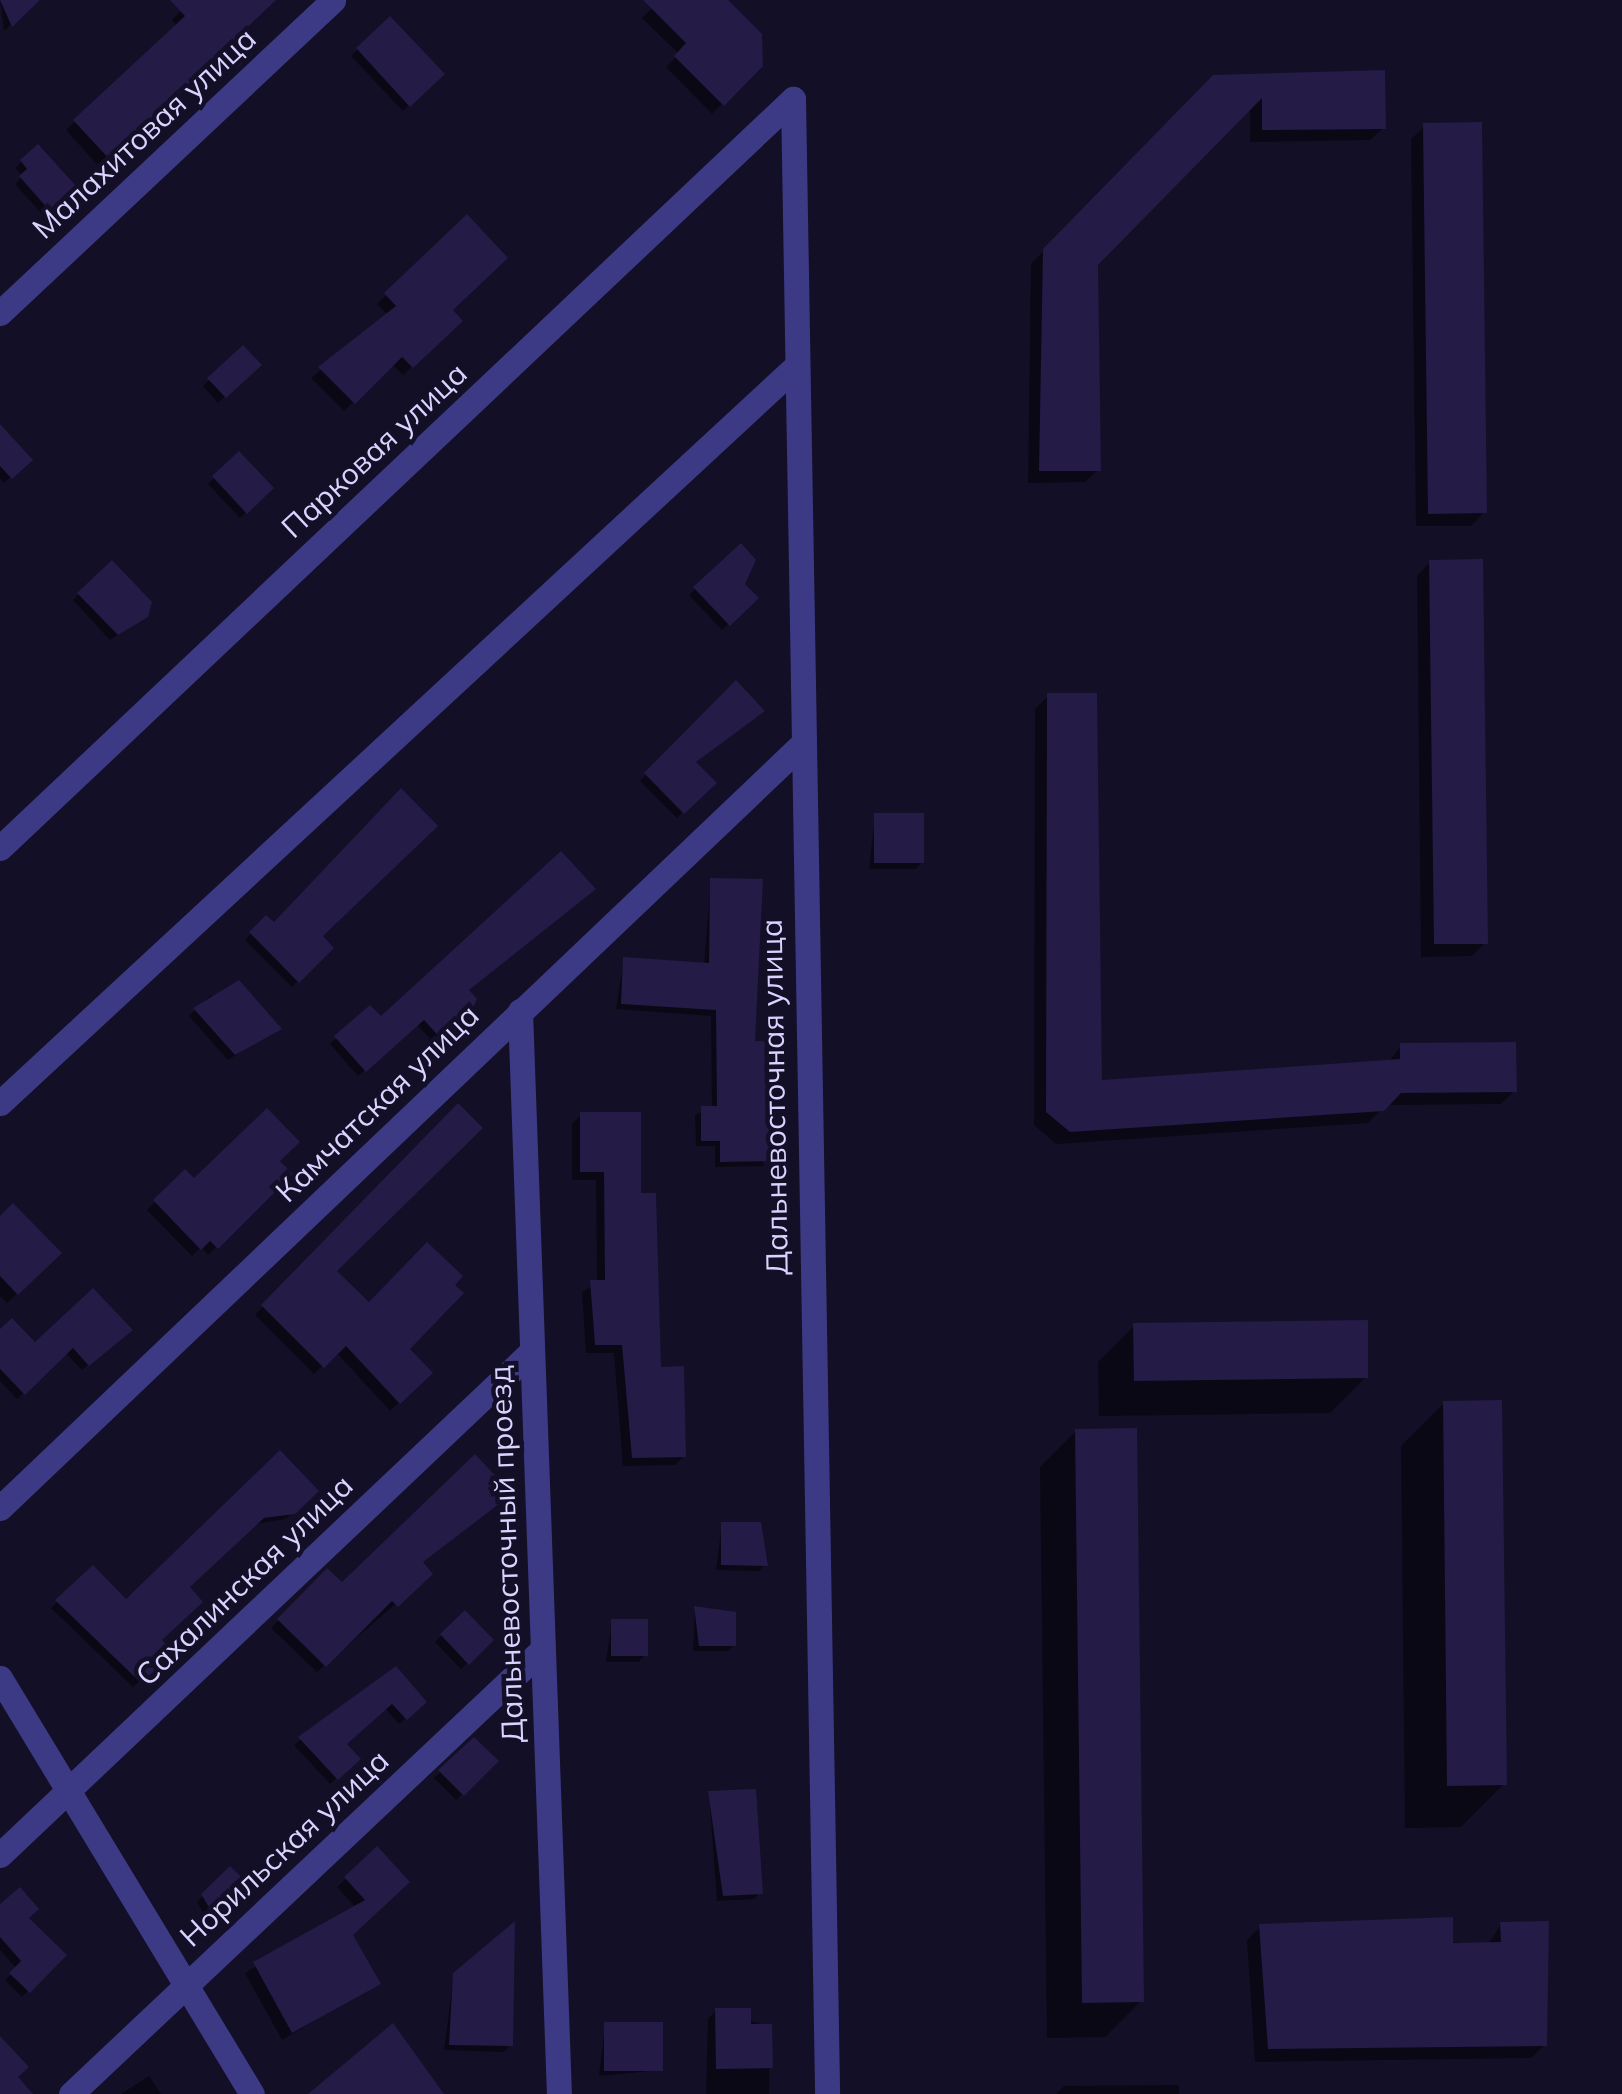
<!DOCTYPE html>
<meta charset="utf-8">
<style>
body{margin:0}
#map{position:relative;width:1622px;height:2094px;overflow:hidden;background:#130f26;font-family:Mulish,sans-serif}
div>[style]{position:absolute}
.shadow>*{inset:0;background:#0007}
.building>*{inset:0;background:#241b47}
.minor>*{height:25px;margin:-12.5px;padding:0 12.5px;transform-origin:12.5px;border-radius:12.5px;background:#3d3a85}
span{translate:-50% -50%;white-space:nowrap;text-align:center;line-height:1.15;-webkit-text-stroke:9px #130f26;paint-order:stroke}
.street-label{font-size:30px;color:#d9d4ff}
</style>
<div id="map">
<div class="shadow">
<div style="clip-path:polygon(0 0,37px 0,4px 31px)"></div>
<div style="clip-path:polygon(192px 0,262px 0,233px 38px,248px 54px,226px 76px,210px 59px,101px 169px,66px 130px,178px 27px,172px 20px)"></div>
<div style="clip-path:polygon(660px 0,724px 0,760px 65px,712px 114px,666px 67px,679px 54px,642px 18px)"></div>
<div style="clip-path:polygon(389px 20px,441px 74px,403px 111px,351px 56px)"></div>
<div style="clip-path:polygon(1214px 77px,1383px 128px,1370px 140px,1250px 142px,1250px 106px,1096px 264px,1098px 470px,1085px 482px,1028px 483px,1031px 264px)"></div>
<div style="clip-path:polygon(1425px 126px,1484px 512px,1471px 526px,1416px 526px,1411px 139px)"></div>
<div style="clip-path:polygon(38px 147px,73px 186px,42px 214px,15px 184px,23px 176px,15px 168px)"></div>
<div style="clip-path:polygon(467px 218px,450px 310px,459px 321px,403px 375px,392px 364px,344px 411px,311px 378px,388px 315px,377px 304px)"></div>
<div style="clip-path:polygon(243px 349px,258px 365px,218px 403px,203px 386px)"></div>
<div style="clip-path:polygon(0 427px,29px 460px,4px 483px,0 478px)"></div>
<div style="clip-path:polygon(239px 454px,271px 488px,240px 518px,208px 484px)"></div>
<div style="clip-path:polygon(741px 547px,742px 585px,755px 598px,722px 630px,689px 595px)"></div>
<div style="clip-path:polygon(1430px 562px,1485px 943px,1472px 956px,1421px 957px,1417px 576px)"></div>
<div style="clip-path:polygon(112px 563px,146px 616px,110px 640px,73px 600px)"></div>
<div style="clip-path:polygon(736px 683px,694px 763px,713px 783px,677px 818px,640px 781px)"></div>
<div style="clip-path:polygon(1048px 696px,1099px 1082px,1388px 1063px,1401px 1046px,1514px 1091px,1501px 1104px,1386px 1105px,1368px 1123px,1056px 1144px,1034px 1125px,1035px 709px)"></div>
<div style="clip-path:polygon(875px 816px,922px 862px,916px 869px,869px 869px)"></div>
<div style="clip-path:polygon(711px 881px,752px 1044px,764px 1166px,715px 1167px,715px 1146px,696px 1146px,695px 1115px,712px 1108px,711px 1016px,616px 1009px,624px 959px,704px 965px)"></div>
<div style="clip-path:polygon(266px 918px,331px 948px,292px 987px,245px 940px)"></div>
<div style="clip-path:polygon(466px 991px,466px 1016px,436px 1045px,416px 1024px,358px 1076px,330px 1044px,370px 1008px,380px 1020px)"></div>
<div style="clip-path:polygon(211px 995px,217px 1002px,279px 1028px,228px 1060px,189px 1016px)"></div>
<div style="clip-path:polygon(458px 1106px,334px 1271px,430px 1373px,390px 1411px,336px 1352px,314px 1374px,255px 1315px)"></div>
<div style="clip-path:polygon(581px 1115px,638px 1196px,658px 1369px,684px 1456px,675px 1465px,623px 1466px,614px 1353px,586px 1353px,582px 1292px,597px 1283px,596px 1180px,572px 1180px,572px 1124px)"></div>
<div style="clip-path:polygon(276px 1161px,289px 1174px,208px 1255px,201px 1247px,192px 1256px,147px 1210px,185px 1172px,194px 1181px)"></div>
<div style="clip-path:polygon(0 1219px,58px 1253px,7px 1303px,0 1296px)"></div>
<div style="clip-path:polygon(1134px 1326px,1366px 1377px,1330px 1413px,1099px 1416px,1098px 1362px)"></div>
<div style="clip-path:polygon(0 1332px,35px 1346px,124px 1336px,82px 1370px,66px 1353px,17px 1399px,0 1381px)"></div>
<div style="clip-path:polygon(1444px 1403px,1504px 1784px,1461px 1827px,1405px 1828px,1401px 1446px)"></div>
<div style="clip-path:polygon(1076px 1431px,1141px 2001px,1105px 2037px,1047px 2038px,1040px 1467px)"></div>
<div style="clip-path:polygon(280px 1454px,315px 1491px,286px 1519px,255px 1524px,187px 1587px,159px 1640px,171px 1653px,133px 1687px,51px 1608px,93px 1568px,126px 1603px)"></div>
<div style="clip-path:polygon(509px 1494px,419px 1563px,430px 1574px,317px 1672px,271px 1628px,327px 1572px,342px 1586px)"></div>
<div style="clip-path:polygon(722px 1524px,765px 1565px,759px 1571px,716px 1570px)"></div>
<div style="clip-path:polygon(695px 1609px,734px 1645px,728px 1651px,693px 1651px)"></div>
<div style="clip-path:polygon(465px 1613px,491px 1640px,461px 1669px,435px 1642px)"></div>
<div style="clip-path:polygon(612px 1621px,645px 1655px,639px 1662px,606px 1662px)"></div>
<div style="clip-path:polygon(395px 1670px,423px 1702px,399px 1724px,385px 1708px,344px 1744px,357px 1759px,330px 1784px,294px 1745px)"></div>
<div style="clip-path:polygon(474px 1740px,495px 1761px,456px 1800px,434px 1778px)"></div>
<div style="clip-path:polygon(709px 1794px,760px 1893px,754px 1899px,717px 1901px)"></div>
<div style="clip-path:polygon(377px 1850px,407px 1882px,350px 1935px,377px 1984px,282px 2040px,245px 1973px,356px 1908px,337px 1887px)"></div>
<div style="clip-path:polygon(230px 1869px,251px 1890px,212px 1928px,197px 1902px)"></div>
<div style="clip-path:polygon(0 1908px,26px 1919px,63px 1955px,22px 1997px,5px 1980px,17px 1969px,0 1950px)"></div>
<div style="clip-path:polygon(1501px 1924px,1545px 2045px,1531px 2058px,1255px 2062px,1247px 1940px,1260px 1927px,1488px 1945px)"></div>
<div style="clip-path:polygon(454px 1975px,510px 2045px,504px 2052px,444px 2050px)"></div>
<div style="clip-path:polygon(716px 2010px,770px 2027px,769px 2094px,706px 2094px,708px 2019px)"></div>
<div style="clip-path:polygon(605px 2024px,660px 2070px,599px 2076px)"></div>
<div style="clip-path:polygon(149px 2076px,161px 2094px,121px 2094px)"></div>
<div style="clip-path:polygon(1179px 2085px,1179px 2094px,1056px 2094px,1064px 2086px)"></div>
</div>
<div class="building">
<div style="clip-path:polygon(0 0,40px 0,12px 27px)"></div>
<div style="clip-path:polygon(170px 0,276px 0,236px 38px,252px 54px,236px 69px,220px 52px,112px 162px,73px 120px,185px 16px)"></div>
<div style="clip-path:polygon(643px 0,728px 0,762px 34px,763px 66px,724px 106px,674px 56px,686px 43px)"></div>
<div style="clip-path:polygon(390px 16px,445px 74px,410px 107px,356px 48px)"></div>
<div style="clip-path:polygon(1385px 70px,1386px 129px,1262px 130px,1262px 98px,1098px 265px,1101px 471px,1039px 471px,1043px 249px,1213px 75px)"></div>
<div style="clip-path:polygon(1482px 122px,1487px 513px,1428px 514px,1423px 123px)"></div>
<div style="clip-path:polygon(38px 144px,76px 186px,49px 210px,19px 176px,27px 169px,20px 160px)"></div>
<div style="clip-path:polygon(467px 214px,508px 258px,453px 310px,463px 321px,413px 368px,402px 357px,355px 404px,318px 367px,396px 306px,384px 293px)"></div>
<div style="clip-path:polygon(243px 345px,262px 365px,226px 398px,207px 378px)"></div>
<div style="clip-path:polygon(0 424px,33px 460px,12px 479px,0 466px)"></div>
<div style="clip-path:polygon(239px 451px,274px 488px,247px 514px,212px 476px)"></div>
<div style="clip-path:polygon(741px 543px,756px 560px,745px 584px,759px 598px,730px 626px,693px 587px)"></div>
<div style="clip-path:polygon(1483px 559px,1488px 944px,1434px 944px,1429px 560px)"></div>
<div style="clip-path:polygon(112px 560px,152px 602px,148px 617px,118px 635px,77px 593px)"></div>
<div style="clip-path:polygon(736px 680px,765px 711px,696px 762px,717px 783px,684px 814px,644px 773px)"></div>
<div style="clip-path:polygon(1047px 693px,1097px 693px,1102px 1080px,1400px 1059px,1400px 1043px,1516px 1042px,1517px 1092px,1401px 1093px,1384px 1111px,1070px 1132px,1046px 1112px)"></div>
<div style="clip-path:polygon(401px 788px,438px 826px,323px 936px,334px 948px,299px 983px,249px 932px,266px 915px,274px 922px)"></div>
<div style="clip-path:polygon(874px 813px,924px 813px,924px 863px,874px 863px)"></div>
<div style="clip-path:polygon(561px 851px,596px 889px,469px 990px,477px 999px,468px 1018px,443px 1041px,424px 1020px,366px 1072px,334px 1036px,370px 1005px,381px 1016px)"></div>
<div style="clip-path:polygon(710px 878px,763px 879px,755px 1041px,765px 1041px,773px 1161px,720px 1162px,720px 1141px,701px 1141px,701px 1106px,717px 1106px,716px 1010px,621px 1004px,623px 957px,709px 963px)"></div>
<div style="clip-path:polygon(239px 980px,282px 1029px,235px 1055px,193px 1008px)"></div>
<div style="clip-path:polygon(458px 1103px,483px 1128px,337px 1271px,369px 1302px,427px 1242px,463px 1276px,455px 1285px,464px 1293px,410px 1349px,433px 1373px,400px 1404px,346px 1346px,324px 1368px,261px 1305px)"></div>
<div style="clip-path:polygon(267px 1108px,300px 1142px,280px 1161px,293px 1174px,218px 1249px,210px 1241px,201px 1250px,153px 1200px,185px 1169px,194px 1178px)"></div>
<div style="clip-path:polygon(580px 1112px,641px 1112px,641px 1193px,656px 1193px,661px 1367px,684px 1366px,686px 1457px,632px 1458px,622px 1345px,595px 1345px,590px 1280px,605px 1280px,604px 1172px,580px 1172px)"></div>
<div style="clip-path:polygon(13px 1203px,62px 1253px,18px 1295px,0 1276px,0 1216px)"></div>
<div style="clip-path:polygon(93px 1288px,133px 1330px,89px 1366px,73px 1348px,25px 1395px,0 1369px,0 1329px,12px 1318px,35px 1342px)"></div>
<div style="clip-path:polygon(1368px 1320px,1368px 1378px,1134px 1381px,1133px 1323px)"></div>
<div style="clip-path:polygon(1502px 1400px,1507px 1785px,1447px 1786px,1443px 1401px)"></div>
<div style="clip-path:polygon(1137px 1428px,1144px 2002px,1082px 2003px,1075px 1429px)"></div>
<div style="clip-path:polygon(280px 1450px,319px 1491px,295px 1514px,264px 1518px,190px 1587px,203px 1602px,162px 1640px,174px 1653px,141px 1683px,55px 1600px,93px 1565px,126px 1599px)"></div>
<div style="clip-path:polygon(475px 1454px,512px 1494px,423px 1562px,433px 1574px,398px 1607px,392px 1601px,326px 1667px,277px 1619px,327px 1568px,342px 1582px)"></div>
<div style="clip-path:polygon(721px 1522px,761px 1522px,768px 1566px,721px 1565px)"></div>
<div style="clip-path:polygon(694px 1606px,736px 1612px,736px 1646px,699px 1646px)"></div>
<div style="clip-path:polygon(465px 1610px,494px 1640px,469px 1665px,440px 1634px)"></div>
<div style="clip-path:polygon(611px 1619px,648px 1619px,648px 1656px,611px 1656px)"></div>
<div style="clip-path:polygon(396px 1666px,427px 1702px,407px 1720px,392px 1704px,347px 1744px,361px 1759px,338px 1780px,298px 1737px)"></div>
<div style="clip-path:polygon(474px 1737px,499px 1761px,464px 1796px,438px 1770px)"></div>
<div style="clip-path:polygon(756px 1789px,763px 1894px,723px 1896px,708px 1791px)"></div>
<div style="clip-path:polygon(377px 1846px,410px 1882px,353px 1935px,381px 1984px,292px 2033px,253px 1962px,365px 1900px,344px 1877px)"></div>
<div style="clip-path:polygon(230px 1866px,254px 1890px,219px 1924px,201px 1894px)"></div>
<div style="clip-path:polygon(20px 1887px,39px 1909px,29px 1918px,67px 1955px,30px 1993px,9px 1973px,21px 1961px,0 1937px,0 1904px)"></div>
<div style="clip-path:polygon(1453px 1917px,1453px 1943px,1501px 1942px,1500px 1922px,1549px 1921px,1547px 2046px,1268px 2049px,1259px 1924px)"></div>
<div style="clip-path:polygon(515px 1921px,513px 2046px,449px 2045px,453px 1973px)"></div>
<div style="clip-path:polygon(715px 2008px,751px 2008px,751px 2024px,772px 2024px,773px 2068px,716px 2069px)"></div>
<div style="clip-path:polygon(604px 2022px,663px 2022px,663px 2071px,604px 2071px)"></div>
<div style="clip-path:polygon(393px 2023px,444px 2094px,308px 2094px)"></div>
<div style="clip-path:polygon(0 2036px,29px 2067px,18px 2077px,33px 2094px,0 2094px)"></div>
</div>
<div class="minor">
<div style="left:793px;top:99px;width:1995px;rotate:89.02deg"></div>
<div style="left:0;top:313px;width:457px;rotate:-43.2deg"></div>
<div style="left:0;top:848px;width:1091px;rotate:-43.37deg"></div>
<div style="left:520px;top:1011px;width:1084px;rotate:87.94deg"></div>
<div style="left:0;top:1103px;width:1083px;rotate:-42.79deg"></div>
<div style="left:0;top:1508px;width:1103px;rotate:-43.6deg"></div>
<div style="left:0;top:1678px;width:486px;rotate:58.8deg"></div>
<div style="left:0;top:1855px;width:733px;rotate:-43.45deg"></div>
<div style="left:71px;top:2094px;width:647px;rotate:-43.31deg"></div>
</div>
<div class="street-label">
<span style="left:144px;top:133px;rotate:-43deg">Малахитовая улица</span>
<span style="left:374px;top:450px;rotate:-43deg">Парковая улица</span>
<span style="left:774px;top:1097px;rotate:-91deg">Дальневосточная улица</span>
<span style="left:377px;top:1103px;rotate:-44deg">Камчатская улица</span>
<span style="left:506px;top:1554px;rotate:-92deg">Дальневосточный проезд</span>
<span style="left:244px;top:1580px;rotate:-44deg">Сахалинская улица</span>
<span style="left:284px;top:1848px;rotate:-43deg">Норильская улица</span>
</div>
</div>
